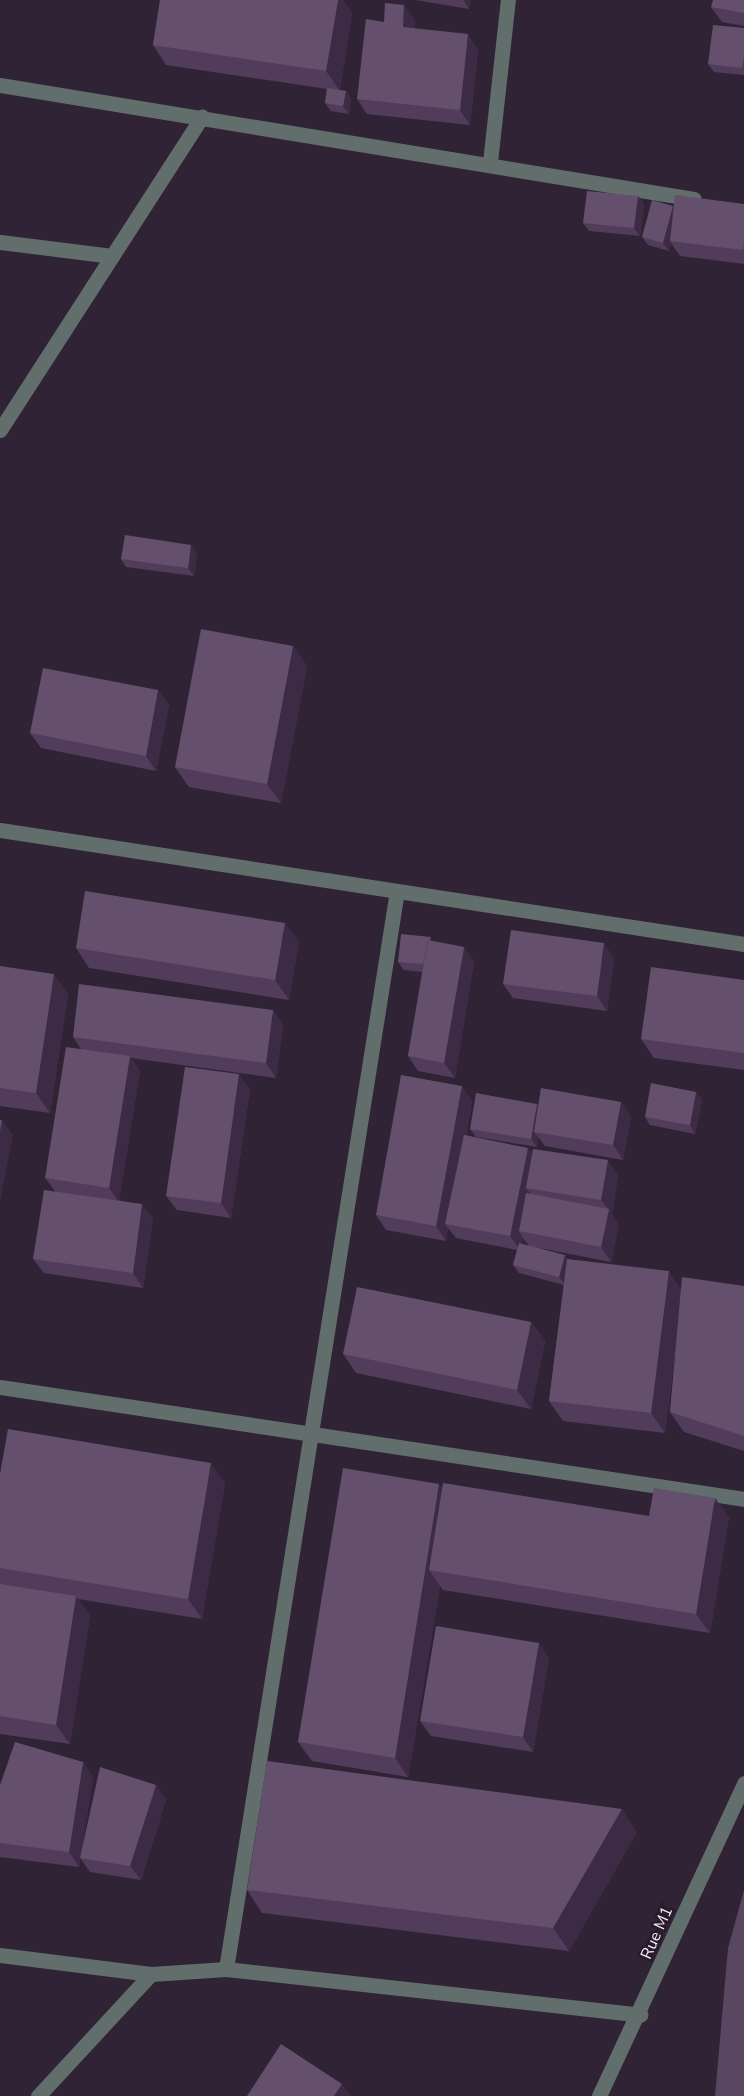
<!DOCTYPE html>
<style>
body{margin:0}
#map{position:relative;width:744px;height:2096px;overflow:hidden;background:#2f2335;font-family:"Nunito Sans",sans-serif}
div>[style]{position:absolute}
.green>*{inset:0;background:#594661}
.street>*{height:15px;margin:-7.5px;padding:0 7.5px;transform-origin:7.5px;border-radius:7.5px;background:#616e6c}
.wall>*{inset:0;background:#523c5c}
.shaded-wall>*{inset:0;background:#3d2a45}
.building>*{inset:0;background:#64506d}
span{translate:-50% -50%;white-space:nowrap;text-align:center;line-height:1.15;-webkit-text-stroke:5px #261a2b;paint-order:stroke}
.street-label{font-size:16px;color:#f7effb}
</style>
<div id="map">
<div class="green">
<div style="clip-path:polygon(744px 1890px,744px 2096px,715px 2096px,728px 1948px)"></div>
</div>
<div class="street">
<div style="left:0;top:85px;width:703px;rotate:9.33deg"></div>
<div style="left:490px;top:162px;width:163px;rotate:-83.7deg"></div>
<div style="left:0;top:242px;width:113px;rotate:7.1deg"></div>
<div style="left:0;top:430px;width:373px;rotate:-57.2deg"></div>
<div style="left:0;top:830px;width:753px;rotate:8.71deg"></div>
<div style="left:0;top:1387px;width:752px;rotate:8.56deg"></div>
<div style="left:0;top:1955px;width:152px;rotate:7.2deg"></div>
<div style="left:151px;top:1974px;width:75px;rotate:-3.8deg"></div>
<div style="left:226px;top:1969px;width:417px;rotate:6.3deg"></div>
<div style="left:226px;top:1969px;width:1091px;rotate:-80.99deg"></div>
<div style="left:38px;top:2096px;width:166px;rotate:-47.2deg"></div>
<div style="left:599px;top:2096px;width:345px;rotate:-65.1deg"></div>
</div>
<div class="wall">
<div style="clip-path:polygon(160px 0,343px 0,352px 13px,340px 90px,346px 91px,351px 99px,349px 114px,331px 111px,325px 103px,327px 89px,166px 65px,153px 45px)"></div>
<div style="clip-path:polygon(415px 0,471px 0,469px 9px)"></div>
<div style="clip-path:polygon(744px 0,744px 26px,722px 22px,711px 7px)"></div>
<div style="clip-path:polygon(415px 20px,414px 28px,478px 49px,470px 125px,367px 114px,357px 99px,384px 22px)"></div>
<div style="clip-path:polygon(744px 28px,744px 75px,714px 72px,708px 64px)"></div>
<div style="clip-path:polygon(638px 196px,644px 204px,640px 236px,589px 231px,583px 223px)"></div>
<div style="clip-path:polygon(744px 204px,744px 264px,680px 256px,671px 243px,669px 251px,648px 245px,642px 237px,674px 207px)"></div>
<div style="clip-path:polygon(197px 553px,194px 576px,126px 567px,121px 559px)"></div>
<div style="clip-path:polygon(293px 646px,307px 666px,281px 803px,189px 787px,175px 767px)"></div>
<div style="clip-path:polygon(158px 690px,169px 705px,156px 771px,41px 748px,30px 733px)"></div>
<div style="clip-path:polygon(299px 942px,289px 1000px,89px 968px,76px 948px)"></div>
<div style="clip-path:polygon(434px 942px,464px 947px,474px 962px,455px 1078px,418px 1071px,408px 1056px,422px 972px,404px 970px,398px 962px)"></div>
<div style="clip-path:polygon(614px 958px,607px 1011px,513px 998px,503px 984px)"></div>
<div style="clip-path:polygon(0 966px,68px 994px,50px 1113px,0 1106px)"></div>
<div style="clip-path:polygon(744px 980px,744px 1070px,654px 1058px,641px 1039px)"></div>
<div style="clip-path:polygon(273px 1010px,283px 1025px,276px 1078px,131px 1058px,140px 1071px,119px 1200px,153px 1218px,143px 1288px,44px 1273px,33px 1259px,55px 1191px,45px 1178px,81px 1049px,73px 1037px)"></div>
<div style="clip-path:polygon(250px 1089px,231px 1218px,177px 1210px,166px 1196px)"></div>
<div style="clip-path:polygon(696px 1092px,702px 1100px,695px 1134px,650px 1125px,645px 1117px)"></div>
<div style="clip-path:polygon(evenodd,472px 1101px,466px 1135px,532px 1154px,618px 1175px,612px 1214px,619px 1224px,611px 1262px,539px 1248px,568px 1259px,681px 1289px,744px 1286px,744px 1451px,684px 1432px,670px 1412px,678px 1329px,665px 1433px,563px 1421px,549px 1401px,564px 1285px,519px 1273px,513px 1265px,517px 1250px,456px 1238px,448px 1228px,446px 1241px,386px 1230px,376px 1215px,472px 1101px,523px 1238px,529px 1246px,522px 1244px,523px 1238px)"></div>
<div style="clip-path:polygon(621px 1102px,631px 1117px,623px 1160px,545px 1146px,538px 1137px,537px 1147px,476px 1137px,470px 1129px,537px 1104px,539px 1106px)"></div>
<div style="clip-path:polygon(531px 1322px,545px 1341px,531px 1409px,356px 1373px,343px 1354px)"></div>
<div style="clip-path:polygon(0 1474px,225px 1483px,202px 1619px,78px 1599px,90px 1616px,70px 1744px,0 1734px)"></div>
<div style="clip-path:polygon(442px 1488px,649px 1516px,729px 1517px,710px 1633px,443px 1590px,440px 1586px,408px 1777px,312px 1761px,298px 1742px)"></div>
<div style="clip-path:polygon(549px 1658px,533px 1752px,431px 1736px,420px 1721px)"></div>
<div style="clip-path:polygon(83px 1762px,93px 1777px,82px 1847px,156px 1785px,166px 1800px,141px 1880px,90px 1872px,80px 1858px,79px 1867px,0 1857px,0 1785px)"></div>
<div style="clip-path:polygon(637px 1832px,569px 1951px,262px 1913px,247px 1890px)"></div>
</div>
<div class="shaded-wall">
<div style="clip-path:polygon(338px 0,343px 0,352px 13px,340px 91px,326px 71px)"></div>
<div style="clip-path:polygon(464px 0,471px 0,469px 9px,464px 1px)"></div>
<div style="clip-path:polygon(404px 5px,415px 20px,413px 41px,403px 27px)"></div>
<div style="clip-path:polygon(468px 34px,478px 49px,470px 125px,460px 110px)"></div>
<div style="clip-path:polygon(346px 91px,351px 99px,349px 114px,343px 106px)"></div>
<div style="clip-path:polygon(638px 196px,644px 204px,640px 236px,634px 228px)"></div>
<div style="clip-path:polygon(673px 206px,678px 214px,670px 241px,671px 243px,669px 251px,663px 243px)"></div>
<div style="clip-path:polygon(191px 545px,197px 553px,194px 576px,188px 568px)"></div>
<div style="clip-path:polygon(293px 646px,307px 666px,281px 803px,267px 784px)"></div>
<div style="clip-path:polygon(158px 690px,169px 705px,156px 771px,146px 756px)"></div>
<div style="clip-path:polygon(285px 923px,299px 942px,289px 1000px,275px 980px)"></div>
<div style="clip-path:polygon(604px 943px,614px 958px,607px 1011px,597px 996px)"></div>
<div style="clip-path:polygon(464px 947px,474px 962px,455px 1078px,444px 1063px)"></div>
<div style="clip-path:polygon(54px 974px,68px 994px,50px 1113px,36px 1093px)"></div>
<div style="clip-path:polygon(273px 1010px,283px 1025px,276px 1078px,266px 1063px)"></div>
<div style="clip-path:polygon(130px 1056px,140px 1071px,119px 1202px,109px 1188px)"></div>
<div style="clip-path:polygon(239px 1074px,250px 1089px,231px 1218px,221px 1203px)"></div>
<div style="clip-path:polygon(462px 1086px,472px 1101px,449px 1224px,445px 1224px,448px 1228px,446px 1241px,436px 1226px)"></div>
<div style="clip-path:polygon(696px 1092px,702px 1100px,695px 1134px,690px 1125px)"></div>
<div style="clip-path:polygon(621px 1102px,631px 1117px,623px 1160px,613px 1145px)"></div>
<div style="clip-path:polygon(537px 1104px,543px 1112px,534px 1132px,538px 1137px,537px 1147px,531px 1139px)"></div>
<div style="clip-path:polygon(2px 1120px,13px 1135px,0 1202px,0 1132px)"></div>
<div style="clip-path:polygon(528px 1148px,538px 1163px,526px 1188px,532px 1195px,519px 1231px,523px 1238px,521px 1251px,510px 1236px)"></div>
<div style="clip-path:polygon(608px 1160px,618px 1175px,612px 1214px,619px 1224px,611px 1262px,601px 1247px,609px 1210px,601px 1200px)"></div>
<div style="clip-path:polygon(142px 1204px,153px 1218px,143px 1288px,133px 1273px)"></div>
<div style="clip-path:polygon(565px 1255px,571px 1263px,565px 1285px,559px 1277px)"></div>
<div style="clip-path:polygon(669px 1271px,682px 1291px,665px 1433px,651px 1413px)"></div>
<div style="clip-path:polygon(531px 1322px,545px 1341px,531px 1409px,517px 1390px)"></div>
<div style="clip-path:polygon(211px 1463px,225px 1483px,202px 1619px,188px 1599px)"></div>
<div style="clip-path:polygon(439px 1484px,453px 1504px,429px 1570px,440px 1586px,408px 1777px,395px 1758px)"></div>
<div style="clip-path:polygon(715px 1498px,729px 1517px,710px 1633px,696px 1614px)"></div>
<div style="clip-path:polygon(76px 1596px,90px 1616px,70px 1744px,56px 1725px)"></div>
<div style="clip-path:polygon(539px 1643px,549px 1658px,533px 1752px,523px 1737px)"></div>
<div style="clip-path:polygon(83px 1762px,93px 1777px,79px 1867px,69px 1852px)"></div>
<div style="clip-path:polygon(156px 1785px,166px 1800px,141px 1880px,130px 1866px)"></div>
<div style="clip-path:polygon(622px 1809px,637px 1832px,569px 1951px,553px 1928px)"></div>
<div style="clip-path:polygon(342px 2084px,351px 2096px,334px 2096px)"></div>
</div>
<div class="building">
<div style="clip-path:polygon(160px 0,338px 0,326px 71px,153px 45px)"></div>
<div style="clip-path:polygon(713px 0,744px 0,744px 13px,711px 7px)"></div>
<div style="clip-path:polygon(385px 3px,404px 5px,403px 27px,468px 34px,460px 110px,357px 99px,366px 19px,384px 22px)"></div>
<div style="clip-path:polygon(713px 25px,744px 28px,744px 55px,742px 68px,708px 64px)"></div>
<div style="clip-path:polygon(327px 88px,346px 91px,343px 106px,325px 103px)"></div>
<div style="clip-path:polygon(587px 191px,638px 196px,634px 228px,583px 223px)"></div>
<div style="clip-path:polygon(675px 195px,744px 204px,744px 240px,743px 250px,670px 241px)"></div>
<div style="clip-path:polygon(652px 200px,673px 206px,663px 243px,642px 237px)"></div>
<div style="clip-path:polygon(125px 535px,191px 545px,188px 568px,121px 559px)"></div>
<div style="clip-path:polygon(201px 629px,293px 646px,267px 784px,175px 767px)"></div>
<div style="clip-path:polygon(43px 668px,158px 690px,146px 756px,30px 733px)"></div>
<div style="clip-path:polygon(85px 891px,285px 923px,275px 980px,76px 948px)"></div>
<div style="clip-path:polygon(511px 930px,604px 943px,597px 996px,503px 984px)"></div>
<div style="clip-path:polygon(401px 934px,431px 937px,430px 941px,428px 940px,423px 964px,398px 962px)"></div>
<div style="clip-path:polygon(428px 940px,464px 947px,444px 1063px,408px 1056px)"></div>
<div style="clip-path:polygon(0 966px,54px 974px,36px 1093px,0 1088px)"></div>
<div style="clip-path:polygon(651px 967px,744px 980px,744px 1053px,641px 1039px)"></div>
<div style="clip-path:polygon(79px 984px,273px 1010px,266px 1063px,73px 1037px)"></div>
<div style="clip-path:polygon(66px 1047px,130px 1056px,109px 1188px,45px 1178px)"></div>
<div style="clip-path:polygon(185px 1067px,239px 1074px,221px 1203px,166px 1196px)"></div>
<div style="clip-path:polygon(401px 1075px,462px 1086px,436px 1226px,376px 1215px)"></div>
<div style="clip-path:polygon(651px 1083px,696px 1092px,690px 1125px,645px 1117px)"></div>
<div style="clip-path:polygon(541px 1088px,621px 1102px,613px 1145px,534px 1132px)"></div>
<div style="clip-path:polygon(476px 1093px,537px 1104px,531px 1139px,470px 1129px)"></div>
<div style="clip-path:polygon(0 1120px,2px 1120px,0 1132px)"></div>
<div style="clip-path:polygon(464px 1135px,528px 1148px,510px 1236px,445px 1224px)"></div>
<div style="clip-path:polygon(533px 1149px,608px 1160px,601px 1200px,526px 1188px)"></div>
<div style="clip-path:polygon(44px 1190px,142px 1204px,133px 1273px,33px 1259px)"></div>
<div style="clip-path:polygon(526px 1193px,609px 1209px,601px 1247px,519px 1231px)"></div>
<div style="clip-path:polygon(519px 1243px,565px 1255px,559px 1277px,513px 1265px)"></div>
<div style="clip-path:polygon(567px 1259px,669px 1271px,651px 1413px,549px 1401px)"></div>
<div style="clip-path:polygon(682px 1277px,744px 1286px,744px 1436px,670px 1412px)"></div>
<div style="clip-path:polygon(357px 1287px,531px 1322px,517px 1390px,343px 1354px)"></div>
<div style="clip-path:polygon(8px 1429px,211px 1463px,188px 1599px,0 1568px,0 1474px)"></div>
<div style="clip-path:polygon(343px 1468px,439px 1484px,395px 1758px,298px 1742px)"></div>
<div style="clip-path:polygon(443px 1483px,649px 1516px,654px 1488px,715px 1498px,696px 1614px,429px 1570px)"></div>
<div style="clip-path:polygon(0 1584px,76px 1596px,56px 1725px,0 1716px)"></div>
<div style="clip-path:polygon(436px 1626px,539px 1643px,523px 1737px,420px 1721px)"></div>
<div style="clip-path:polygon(15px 1742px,83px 1762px,69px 1852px,0 1843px,0 1785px)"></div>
<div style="clip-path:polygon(267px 1761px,622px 1809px,553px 1928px,247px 1890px)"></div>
<div style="clip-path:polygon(100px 1767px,156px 1785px,130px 1866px,80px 1858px)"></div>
<div style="clip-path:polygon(281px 2044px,342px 2084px,334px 2096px,247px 2096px)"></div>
</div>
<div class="street-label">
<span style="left:657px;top:1933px;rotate:-66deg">Rue M1</span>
</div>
</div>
